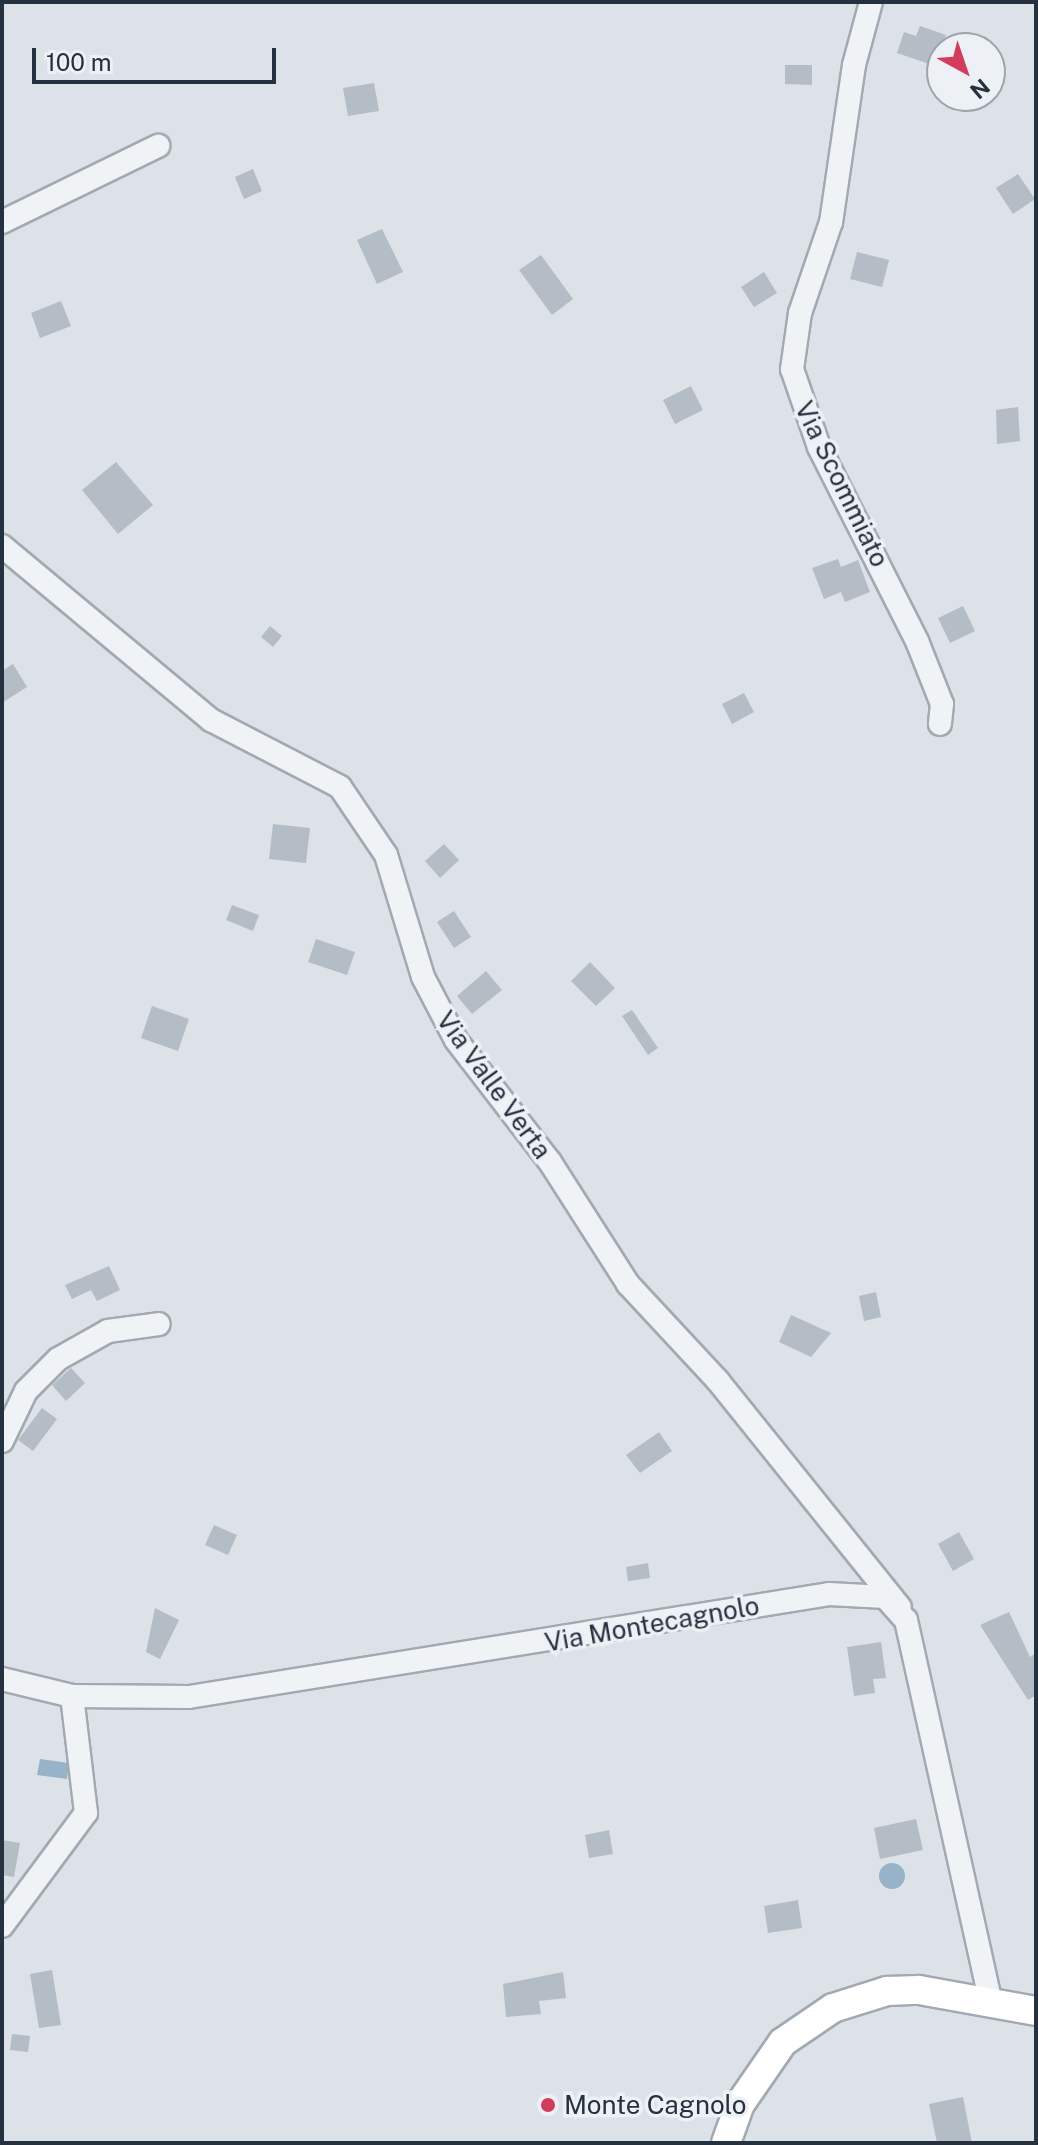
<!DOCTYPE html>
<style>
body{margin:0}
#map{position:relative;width:1038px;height:2145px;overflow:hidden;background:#dde2e8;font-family:"Public Sans",sans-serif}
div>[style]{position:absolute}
.water>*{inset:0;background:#97b3c9}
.round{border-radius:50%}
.building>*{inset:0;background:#b4bcc5}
.roads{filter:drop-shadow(2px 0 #a2a9b2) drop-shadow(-2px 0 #a2a9b2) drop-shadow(0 2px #a2a9b2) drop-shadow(0 -2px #a2a9b2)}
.minor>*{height:22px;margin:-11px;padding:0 11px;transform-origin:11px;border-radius:11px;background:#f0f3f6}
.major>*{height:28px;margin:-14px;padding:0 14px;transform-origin:14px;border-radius:14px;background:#fff}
.dots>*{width:22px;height:22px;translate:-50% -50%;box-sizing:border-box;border:4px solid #edf1f5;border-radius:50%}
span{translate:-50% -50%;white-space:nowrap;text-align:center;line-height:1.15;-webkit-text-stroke:7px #edf1f5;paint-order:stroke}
.street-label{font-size:26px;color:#26313f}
.poi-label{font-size:26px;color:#26313f}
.left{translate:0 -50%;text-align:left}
.frame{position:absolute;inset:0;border:4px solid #26313f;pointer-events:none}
.north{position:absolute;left:926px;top:32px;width:80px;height:80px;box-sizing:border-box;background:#edf1f5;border:2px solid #9da4ac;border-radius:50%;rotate:140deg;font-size:22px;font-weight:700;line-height:32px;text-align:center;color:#26313f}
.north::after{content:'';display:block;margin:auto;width:28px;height:36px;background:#d23d5d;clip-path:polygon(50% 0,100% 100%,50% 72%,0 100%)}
.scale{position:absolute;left:32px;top:48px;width:244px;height:36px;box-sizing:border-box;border:4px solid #26313f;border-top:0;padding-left:10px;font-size:24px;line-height:28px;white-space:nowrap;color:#26313f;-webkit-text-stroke:6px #edf1f5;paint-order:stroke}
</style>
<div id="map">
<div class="water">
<div style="clip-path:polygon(40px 1759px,69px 1763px,67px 1779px,37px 1775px)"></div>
<div class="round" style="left:879px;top:1863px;width:26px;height:26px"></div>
</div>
<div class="building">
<div style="clip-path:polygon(920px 26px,946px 35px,935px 66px,897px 53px,904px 32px,916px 36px)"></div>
<div style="clip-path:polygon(785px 65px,812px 65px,812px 85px,785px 84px)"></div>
<div style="clip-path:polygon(374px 83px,379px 111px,348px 116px,343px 88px)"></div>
<div style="clip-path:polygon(253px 169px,262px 191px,244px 199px,235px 177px)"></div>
<div style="clip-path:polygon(1018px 174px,1035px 199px,1013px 214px,996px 188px)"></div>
<div style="clip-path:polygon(382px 229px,403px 272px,377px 284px,357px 240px)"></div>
<div style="clip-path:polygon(857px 252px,889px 260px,882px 287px,850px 279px)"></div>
<div style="clip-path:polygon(541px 255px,573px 299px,552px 315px,519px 270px)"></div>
<div style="clip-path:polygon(764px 272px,777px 293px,754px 307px,741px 287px)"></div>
<div style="clip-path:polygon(61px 301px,71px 326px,40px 338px,31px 313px)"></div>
<div style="clip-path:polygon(691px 386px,703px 410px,675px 424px,663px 400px)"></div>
<div style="clip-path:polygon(1018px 407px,1020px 441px,997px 444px,996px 410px)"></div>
<div style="clip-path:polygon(116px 462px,153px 505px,118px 534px,82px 490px)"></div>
<div style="clip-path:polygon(838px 559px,841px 567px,858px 560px,870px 592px,845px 602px,841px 592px,824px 599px,812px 568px)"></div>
<div style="clip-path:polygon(963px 606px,975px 631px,950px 643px,938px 618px)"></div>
<div style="clip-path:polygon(270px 626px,282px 636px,273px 647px,261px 637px)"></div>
<div style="clip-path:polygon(13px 664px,27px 687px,2px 703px,2px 671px)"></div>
<div style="clip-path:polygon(744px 693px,754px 712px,732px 724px,722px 704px)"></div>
<div style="clip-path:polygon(273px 824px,310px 828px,306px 863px,269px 859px)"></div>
<div style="clip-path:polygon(444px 844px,459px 860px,440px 878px,425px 861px)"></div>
<div style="clip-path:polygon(232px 905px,259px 915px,253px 931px,226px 920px)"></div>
<div style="clip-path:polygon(454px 911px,471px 937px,454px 948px,437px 922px)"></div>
<div style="clip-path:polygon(316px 939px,355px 952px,347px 975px,308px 962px)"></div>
<div style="clip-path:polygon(590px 962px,615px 988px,596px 1006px,571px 981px)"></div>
<div style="clip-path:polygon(486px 971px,502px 990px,472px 1014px,457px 996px)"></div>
<div style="clip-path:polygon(152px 1006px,189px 1019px,178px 1051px,141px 1038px)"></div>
<div style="clip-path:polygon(632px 1010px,658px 1048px,648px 1055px,622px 1016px)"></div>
<div style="clip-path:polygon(109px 1266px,120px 1290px,97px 1301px,91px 1290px,72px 1299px,65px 1285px)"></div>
<div style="clip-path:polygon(876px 1292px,881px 1317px,864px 1321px,859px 1296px)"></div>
<div style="clip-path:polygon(791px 1315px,831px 1333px,811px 1357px,779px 1342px)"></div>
<div style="clip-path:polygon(71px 1368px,85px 1383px,66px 1401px,52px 1385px)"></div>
<div style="clip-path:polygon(42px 1408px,57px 1419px,33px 1451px,18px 1440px)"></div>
<div style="clip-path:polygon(659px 1432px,672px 1451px,640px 1473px,626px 1455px)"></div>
<div style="clip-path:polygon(214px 1525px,237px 1535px,228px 1555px,205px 1545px)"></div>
<div style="clip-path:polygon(959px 1532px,974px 1559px,953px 1571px,938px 1544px)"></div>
<div style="clip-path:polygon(648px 1563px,650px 1578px,628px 1581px,626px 1567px)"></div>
<div style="clip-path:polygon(155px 1608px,179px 1620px,160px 1659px,146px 1652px)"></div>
<div style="clip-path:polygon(1009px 1612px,1030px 1657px,1036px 1653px,1036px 1695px,1028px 1700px,980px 1625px)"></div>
<div style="clip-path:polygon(881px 1642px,886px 1678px,873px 1679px,875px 1693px,854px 1696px,847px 1647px)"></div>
<div style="clip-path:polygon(916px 1819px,923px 1850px,880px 1859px,874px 1828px)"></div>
<div style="clip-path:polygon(609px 1830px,613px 1854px,589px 1858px,585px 1835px)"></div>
<div style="clip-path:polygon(2px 1840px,20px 1843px,14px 1877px,2px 1875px)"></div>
<div style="clip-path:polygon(798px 1900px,802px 1928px,768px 1933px,764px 1906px)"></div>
<div style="clip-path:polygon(52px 1970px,61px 2025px,39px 2028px,30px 1974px)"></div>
<div style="clip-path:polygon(563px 1972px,566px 1998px,539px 2001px,541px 2014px,506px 2017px,503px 1984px)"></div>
<div style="clip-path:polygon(12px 2034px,30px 2036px,28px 2052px,10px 2050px)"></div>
<div style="clip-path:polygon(963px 2097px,972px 2143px,937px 2143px,929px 2104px)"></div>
</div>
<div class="roads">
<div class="minor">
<div style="left:871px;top:2px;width:65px;rotate:105.1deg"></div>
<div style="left:854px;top:65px;width:159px;rotate:98.3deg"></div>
<div style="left:831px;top:222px;width:96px;rotate:108.8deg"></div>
<div style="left:800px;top:313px;width:57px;rotate:98.1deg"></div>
<div style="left:792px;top:369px;width:83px;rotate:70.9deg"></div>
<div style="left:819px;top:447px;width:217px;rotate:63.2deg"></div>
<div style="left:917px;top:641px;width:68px;rotate:68.4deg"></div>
<div style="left:942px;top:704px;width:20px;rotate:96deg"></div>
<div style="left:2px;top:222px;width:174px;rotate:-26deg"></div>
<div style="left:2px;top:546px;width:272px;rotate:39.8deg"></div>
<div style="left:211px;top:720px;width:145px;rotate:27.4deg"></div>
<div style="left:340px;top:787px;width:82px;rotate:55.9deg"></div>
<div style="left:386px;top:855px;width:127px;rotate:73.1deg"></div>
<div style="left:423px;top:977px;width:71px;rotate:62.4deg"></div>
<div style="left:456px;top:1040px;width:154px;rotate:52.4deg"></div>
<div style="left:550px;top:1162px;width:145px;rotate:57.4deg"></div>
<div style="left:628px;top:1284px;width:132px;rotate:47.1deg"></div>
<div style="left:718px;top:1381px;width:290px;rotate:51.2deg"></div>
<div style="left:2px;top:1441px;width:55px;rotate:-64.4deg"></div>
<div style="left:26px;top:1391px;width:45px;rotate:-45deg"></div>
<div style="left:58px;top:1359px;width:57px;rotate:-29.2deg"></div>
<div style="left:108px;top:1331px;width:51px;rotate:-7.8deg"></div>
<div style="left:2px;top:1679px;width:72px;rotate:13.7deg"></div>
<div style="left:72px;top:1696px;width:117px;rotate:0.5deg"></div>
<div style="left:189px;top:1697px;width:648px;rotate:-9.14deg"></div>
<div style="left:829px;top:1594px;width:56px;rotate:3.1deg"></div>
<div style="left:885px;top:1597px;width:31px;rotate:48deg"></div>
<div style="left:906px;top:1620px;width:389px;rotate:77.5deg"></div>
<div style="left:2px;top:1926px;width:141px;rotate:-53.4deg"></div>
<div style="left:86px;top:1813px;width:118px;rotate:-96.8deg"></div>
</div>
<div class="major">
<div style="left:726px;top:2143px;width:41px;rotate:-70.3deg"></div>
<div style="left:740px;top:2104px;width:75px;rotate:-55.3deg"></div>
<div style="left:783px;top:2042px;width:60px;rotate:-34.2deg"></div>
<div style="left:833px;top:2008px;width:57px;rotate:-17.5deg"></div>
<div style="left:887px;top:1991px;width:32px;rotate:-2deg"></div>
<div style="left:919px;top:1990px;width:119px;rotate:10.2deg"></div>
</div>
</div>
<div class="dots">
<div style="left:548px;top:2105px;background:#d23d5d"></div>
</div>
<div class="street-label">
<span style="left:842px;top:484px;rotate:64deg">Via Scommiato</span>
<span style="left:494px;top:1085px;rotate:54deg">Via Valle Verta</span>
<span style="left:652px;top:1624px;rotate:-10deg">Via Montecagnolo</span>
</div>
<div class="poi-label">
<span class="left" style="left:564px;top:2105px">Monte Cagnolo</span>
</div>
<div class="frame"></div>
<div class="north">N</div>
<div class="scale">100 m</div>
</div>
